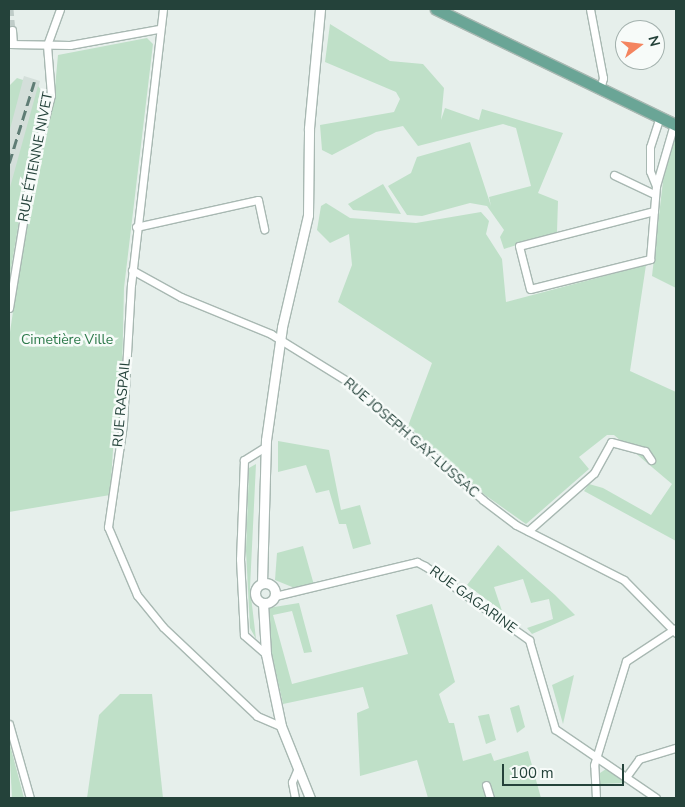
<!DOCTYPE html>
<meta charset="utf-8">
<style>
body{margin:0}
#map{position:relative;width:685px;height:807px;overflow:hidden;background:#e6efeb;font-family:"Nunito Sans",sans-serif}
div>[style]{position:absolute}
.built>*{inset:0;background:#d4dfda}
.green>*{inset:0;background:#bfe0c8}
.minor-tunnel>*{height:7px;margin-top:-3.5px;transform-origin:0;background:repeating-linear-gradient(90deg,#bfccc8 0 7px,transparent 0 10.5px)}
.roads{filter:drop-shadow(1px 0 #a8b8b2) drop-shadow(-1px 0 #a8b8b2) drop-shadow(0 1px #a8b8b2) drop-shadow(0 -1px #a8b8b2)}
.minor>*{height:7px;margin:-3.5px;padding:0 3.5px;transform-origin:3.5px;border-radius:3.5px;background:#fff}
.tertiary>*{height:9px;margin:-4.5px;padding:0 4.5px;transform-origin:4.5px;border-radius:4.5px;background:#fff}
.tertiary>.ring{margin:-4.5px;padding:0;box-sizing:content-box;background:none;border:9px solid #fff;border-radius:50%}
.primary>*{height:11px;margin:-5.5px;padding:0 5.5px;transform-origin:5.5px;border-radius:5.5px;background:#6aa596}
.rail>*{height:2.5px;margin-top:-1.25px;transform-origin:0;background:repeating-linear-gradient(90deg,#5f7d75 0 10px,transparent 0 15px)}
span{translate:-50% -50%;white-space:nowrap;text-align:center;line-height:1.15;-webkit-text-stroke:5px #f7fbf9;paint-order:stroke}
.street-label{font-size:14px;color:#24423a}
.park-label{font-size:14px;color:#2d7a4b}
.frame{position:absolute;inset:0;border:10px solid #24423a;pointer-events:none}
.north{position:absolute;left:615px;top:20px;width:50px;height:50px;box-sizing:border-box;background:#f7fbf9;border:1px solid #a3b1ad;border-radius:50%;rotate:75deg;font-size:14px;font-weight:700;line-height:20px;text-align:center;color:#24423a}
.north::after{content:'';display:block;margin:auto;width:18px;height:22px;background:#f4845f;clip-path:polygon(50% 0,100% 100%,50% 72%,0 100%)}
.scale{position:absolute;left:502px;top:764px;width:122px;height:22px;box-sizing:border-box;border:2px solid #24423a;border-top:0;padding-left:6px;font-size:15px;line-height:18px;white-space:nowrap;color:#24423a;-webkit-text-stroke:4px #f7fbf9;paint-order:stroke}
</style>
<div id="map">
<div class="built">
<div style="clip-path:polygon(24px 76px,40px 81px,9px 202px,9px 122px)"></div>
</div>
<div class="green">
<div style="clip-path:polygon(330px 24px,390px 61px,423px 64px,444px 88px,441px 120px,445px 108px,479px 120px,482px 109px,563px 133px,538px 193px,558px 201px,557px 232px,504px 249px,500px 237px,504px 230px,487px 206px,470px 203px,422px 216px,407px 215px,388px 186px,411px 173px,417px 157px,470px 142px,491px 206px,489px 197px,531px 186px,516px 128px,503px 124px,418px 146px,403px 126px,376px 132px,332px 155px,322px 150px,320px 125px,394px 112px,400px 99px,396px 92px,325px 62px)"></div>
<div style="clip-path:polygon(147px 38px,153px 44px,124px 288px,121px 419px,115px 420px,110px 495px,9px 512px,9px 339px,34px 168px,54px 98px,58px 55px)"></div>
<div style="clip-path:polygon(17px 78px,23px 80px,9px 133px,9px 86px)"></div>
<div style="clip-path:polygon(38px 86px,46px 96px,27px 173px,9px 281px,9px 191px)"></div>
<div style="clip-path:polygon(676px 134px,676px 288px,652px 276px,663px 181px)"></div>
<div style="clip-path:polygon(383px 184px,401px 214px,353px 210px,348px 204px)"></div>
<div style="clip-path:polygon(326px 203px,350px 218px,416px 223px,481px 212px,489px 221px,486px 234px,502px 259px,506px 302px,646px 265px,630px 371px,676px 392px,676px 541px,584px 491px,589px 484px,603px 488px,651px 515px,672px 484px,614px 435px,607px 435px,579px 457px,589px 469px,526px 524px,485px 495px,408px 426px,432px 363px,338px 302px,352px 265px,349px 234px,330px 243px,317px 230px,321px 206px)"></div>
<div style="clip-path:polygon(278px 441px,329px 450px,341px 510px,360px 505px,371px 544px,353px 549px,346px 524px,339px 524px,329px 490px,316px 493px,306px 465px,278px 472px)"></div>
<div style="clip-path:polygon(256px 464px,250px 588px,256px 639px,250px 628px,246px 551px,249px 468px)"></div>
<div style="clip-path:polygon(498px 545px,555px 595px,575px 615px,532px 634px,527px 628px,553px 619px,549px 599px,531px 603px,523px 579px,494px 587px,502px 611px,467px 585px)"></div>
<div style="clip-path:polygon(303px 546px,314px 585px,297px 589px,275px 580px,277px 553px)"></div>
<div style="clip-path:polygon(299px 603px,312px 652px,304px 653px,292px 611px,273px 615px,292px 684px,408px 654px,396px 615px,432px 604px,455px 682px,439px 694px,449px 723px,454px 723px,463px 761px,491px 753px,494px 761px,528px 751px,541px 798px,428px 798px,417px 760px,360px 776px,357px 713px,369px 708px,363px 687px,283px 704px,271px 650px,268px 608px)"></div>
<div style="clip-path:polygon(574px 675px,563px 724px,552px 685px)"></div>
<div style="clip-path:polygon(120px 694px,152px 694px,163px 798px,87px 798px,99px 715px)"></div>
<div style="clip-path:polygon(519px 705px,525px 727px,517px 733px,510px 708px)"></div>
<div style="clip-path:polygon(489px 714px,496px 740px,486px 744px,478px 716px)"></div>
<div style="clip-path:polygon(9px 741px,24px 798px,12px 798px)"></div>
<div style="clip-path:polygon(606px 769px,626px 783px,600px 784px,600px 773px)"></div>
</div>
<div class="minor-tunnel">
<div style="left:10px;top:9px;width:21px;rotate:85deg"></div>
</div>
<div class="roads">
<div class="minor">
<div style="left:163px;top:9px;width:277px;rotate:96.6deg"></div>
<div style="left:131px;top:284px;width:140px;rotate:93.3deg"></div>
<div style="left:123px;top:424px;width:104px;rotate:98.3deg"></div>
<div style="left:108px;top:527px;width:74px;rotate:66.9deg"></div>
<div style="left:137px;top:595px;width:41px;rotate:50.9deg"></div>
<div style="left:163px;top:627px;width:129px;rotate:43.4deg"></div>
<div style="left:257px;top:716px;width:26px;rotate:23deg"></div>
<div style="left:590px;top:9px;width:70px;rotate:79.3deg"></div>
<div style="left:603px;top:78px;width:11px;rotate:105deg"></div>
<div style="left:12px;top:30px;width:14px;rotate:86deg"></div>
<div style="left:9px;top:44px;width:61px;rotate:0.9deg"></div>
<div style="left:70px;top:45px;width:89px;rotate:-10.3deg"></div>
<div style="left:614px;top:175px;width:44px;rotate:25.4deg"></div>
<div style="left:656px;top:186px;width:16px;rotate:-112deg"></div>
<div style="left:650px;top:171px;width:24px;rotate:-90deg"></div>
<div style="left:650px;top:147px;width:32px;rotate:-72deg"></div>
<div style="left:654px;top:211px;width:139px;rotate:165.5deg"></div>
<div style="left:519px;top:246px;width:44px;rotate:75.7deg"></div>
<div style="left:530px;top:289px;width:124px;rotate:-14deg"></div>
<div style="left:650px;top:259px;width:73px;rotate:-85.3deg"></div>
<div style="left:656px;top:186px;width:65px;rotate:-73.8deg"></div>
<div style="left:136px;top:227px;width:125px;rotate:-12.5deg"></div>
<div style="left:258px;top:200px;width:30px;rotate:78deg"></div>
<div style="left:132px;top:270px;width:56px;rotate:28.9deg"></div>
<div style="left:181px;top:297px;width:97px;rotate:22.3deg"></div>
<div style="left:271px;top:334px;width:95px;rotate:31.7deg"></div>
<div style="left:352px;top:384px;width:175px;rotate:41.5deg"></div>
<div style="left:483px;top:500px;width:41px;rotate:37.1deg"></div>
<div style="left:516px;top:525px;width:121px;rotate:27deg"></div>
<div style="left:624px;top:580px;width:74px;rotate:45.5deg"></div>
<div style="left:9px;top:308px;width:142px;rotate:-80.7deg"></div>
<div style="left:32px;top:168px;width:75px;rotate:-75.4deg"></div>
<div style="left:51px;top:95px;width:50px;rotate:-94.6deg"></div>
<div style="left:47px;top:45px;width:38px;rotate:-70deg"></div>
<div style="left:265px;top:447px;width:25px;rotate:148deg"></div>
<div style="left:244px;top:460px;width:99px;rotate:92.3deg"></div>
<div style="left:240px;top:559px;width:76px;rotate:87deg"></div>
<div style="left:244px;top:635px;width:29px;rotate:41deg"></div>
<div style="left:528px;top:531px;width:88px;rotate:-41.3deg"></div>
<div style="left:594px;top:473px;width:35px;rotate:-61deg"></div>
<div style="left:611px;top:442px;width:35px;rotate:15deg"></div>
<div style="left:645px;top:451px;width:11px;rotate:56deg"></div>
<div style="left:275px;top:596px;width:146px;rotate:-13.5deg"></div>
<div style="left:417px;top:562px;width:9px;rotate:27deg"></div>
<div style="left:425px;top:566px;width:128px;rotate:35.4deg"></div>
<div style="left:529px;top:640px;width:93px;rotate:73.7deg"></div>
<div style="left:555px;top:729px;width:122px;rotate:34.3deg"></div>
<div style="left:9px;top:724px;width:77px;rotate:74.2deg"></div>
<div style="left:626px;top:777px;width:22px;rotate:-54deg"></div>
<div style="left:639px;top:759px;width:39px;rotate:-17deg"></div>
<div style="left:486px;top:785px;width:14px;rotate:73deg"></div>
<div style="left:295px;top:798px;width:16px;rotate:-101deg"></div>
<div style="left:292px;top:782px;width:13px;rotate:-67deg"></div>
<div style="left:596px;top:798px;width:33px;rotate:-93deg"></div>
<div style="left:594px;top:765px;width:109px;rotate:-72.9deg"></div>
<div style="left:626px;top:661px;width:60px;rotate:-33.4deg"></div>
</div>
<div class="tertiary">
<div class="ring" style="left:255px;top:583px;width:11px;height:11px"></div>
<div style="left:262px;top:583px;width:143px;rotate:-88.4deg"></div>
<div style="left:266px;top:440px;width:114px;rotate:-81.9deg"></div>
<div style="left:282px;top:327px;width:115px;rotate:-76.9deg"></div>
<div style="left:308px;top:215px;width:87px;rotate:-89.3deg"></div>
<div style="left:309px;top:128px;width:120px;rotate:-84.7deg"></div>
<div style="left:263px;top:603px;width:51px;rotate:86.6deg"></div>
<div style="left:266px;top:654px;width:74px;rotate:78.2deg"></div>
<div style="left:281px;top:726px;width:78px;rotate:68.1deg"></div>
</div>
<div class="primary">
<div style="left:436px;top:9px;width:267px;rotate:25.8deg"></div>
</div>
</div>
<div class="rail">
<div style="left:9px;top:163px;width:85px;rotate:-72.8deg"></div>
</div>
<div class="street-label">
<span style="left:36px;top:157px;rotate:-79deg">RUE ÉTIENNE NIVET</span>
<span style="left:122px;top:403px;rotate:-85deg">RUE RASPAIL</span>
<span style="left:411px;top:438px;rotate:41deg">RUE JOSEPH GAY-LUSSAC</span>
<span style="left:473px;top:600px;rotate:36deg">RUE GAGARINE</span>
</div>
<div class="park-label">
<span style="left:67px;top:340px">Cimetière Ville</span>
</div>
<div class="frame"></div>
<div class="north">N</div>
<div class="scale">100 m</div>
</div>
